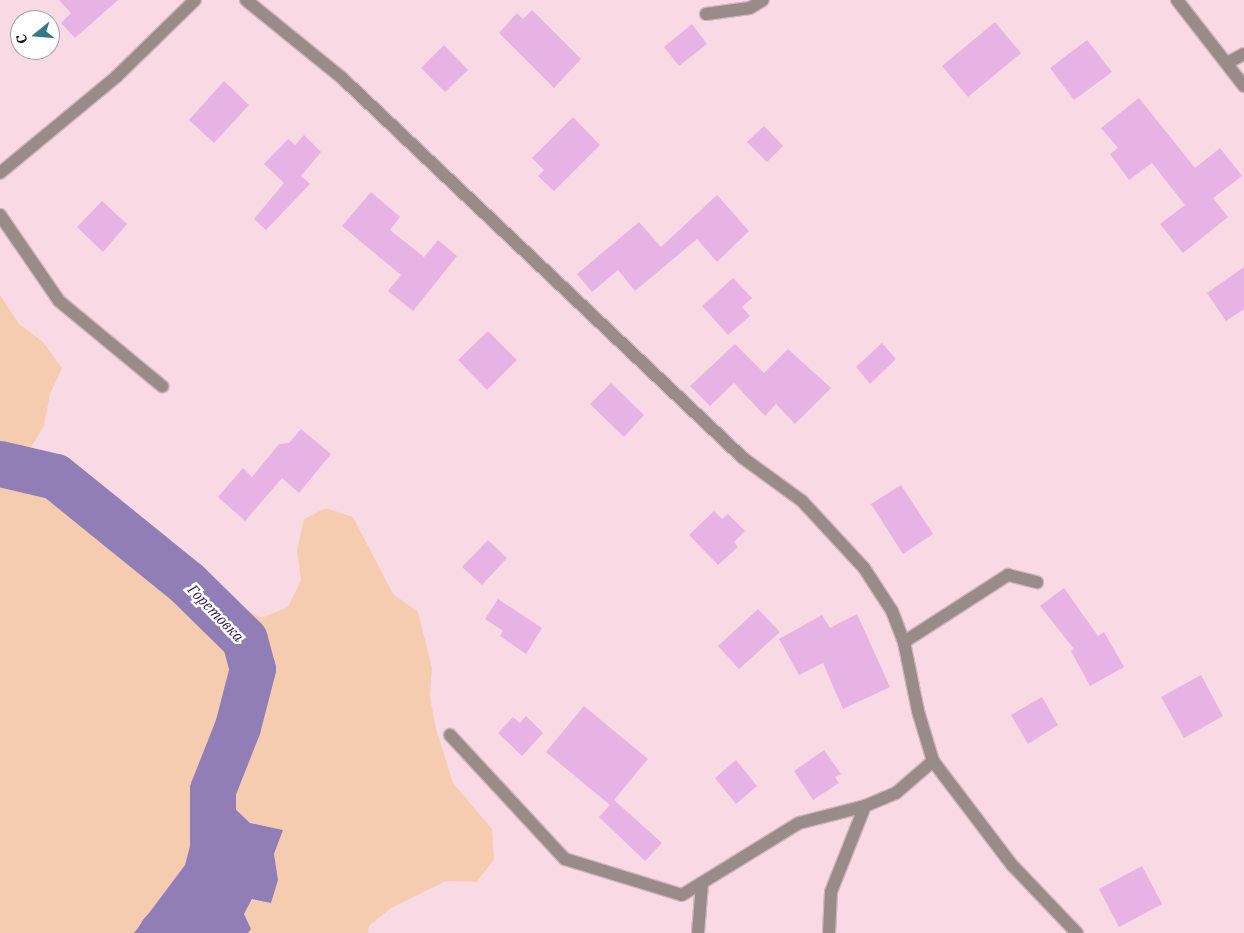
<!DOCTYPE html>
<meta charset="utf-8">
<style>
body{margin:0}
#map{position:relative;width:1244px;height:933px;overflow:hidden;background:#f9dae4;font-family:"IBM Plex Serif",serif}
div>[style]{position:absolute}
.green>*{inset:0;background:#f6ccb0}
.water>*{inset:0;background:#917eb7}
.river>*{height:46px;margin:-23px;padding:0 23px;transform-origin:23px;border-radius:23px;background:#917eb7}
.building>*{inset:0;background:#e6b3e4}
.roads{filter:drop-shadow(1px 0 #d1b6bf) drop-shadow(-1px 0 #d1b6bf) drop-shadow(0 1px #d1b6bf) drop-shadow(0 -1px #d1b6bf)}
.lane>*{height:12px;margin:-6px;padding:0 6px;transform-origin:6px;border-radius:6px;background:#998b89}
.street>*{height:12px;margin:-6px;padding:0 6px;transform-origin:6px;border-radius:6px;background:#998b89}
span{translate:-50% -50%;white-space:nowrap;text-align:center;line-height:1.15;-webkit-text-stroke:5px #fff;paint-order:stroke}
.water-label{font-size:15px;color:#321459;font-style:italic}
.north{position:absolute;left:10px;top:10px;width:50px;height:50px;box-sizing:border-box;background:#fff;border:1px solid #a4a0a1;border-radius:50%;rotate:253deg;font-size:14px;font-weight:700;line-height:20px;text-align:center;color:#1b1114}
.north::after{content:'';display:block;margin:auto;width:18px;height:22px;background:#347a86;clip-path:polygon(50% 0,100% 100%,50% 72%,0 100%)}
</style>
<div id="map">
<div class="green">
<div style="clip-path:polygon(0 295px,19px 324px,43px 342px,62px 368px,50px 394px,44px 426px,28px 452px,0 453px)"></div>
<div style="clip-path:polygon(0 478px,23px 484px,106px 531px,186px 599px,213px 590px,261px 618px,288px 607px,301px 580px,297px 551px,304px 519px,326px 508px,353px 517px,393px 594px,418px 612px,432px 668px,430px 696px,435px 725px,453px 783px,492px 829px,494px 860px,476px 882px,446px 881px,391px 908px,369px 926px,368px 933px,248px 933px,251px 929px,243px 914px,253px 899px,271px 902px,278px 880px,274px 854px,283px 830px,250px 823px,207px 783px,185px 865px,134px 933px,0 933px)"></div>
</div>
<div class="water">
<div style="clip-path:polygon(207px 782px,250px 823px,283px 830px,274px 854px,278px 880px,271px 903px,252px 899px,244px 914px,251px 929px,248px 933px,134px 933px,185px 865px)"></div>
</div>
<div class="river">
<div style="left:0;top:464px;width:57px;rotate:13.1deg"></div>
<div style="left:56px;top:477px;width:169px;rotate:39deg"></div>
<div style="left:187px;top:583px;width:81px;rotate:44.5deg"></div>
<div style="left:245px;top:640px;width:30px;rotate:75deg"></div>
<div style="left:253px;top:669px;width:60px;rotate:104.5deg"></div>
<div style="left:238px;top:727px;width:68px;rotate:111.6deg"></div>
<div style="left:213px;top:790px;width:80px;rotate:90deg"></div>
<div style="left:213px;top:870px;width:50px;rotate:123.7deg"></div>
<div style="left:185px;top:912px;width:31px;rotate:138deg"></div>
</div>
<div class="building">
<div style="clip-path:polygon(59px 0,118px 0,75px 38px,61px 23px,71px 13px)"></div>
<div style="clip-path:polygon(532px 10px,581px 59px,554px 88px,499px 33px,517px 13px,523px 19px)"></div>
<div style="clip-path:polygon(995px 22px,1021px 53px,968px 97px,942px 66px)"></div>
<div style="clip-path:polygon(692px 24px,707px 44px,679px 66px,664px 47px)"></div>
<div style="clip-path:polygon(1087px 40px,1112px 72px,1074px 100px,1050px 68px)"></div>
<div style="clip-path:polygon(444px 45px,468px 70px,445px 92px,421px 68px)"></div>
<div style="clip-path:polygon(224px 81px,249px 105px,214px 143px,189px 120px)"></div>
<div style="clip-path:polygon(1139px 98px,1195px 168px,1220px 148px,1242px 176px,1213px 198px,1228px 217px,1183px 253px,1160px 224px,1185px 205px,1152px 163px,1129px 180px,1110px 154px,1118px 148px,1101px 128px)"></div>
<div style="clip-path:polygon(573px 117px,600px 145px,554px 191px,538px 176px,544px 170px,532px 158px)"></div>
<div style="clip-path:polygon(764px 126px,783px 146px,767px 162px,747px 142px)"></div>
<div style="clip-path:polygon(304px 135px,321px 152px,301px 176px,310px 184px,266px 230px,254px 219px,284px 183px,264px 164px,288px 139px,295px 145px)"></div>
<div style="clip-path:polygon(371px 192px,400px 217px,390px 230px,424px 257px,438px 240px,457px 256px,413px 311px,388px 291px,401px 275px,342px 226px)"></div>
<div style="clip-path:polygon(717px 195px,749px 231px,717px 262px,697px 239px,635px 291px,618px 270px,592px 292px,577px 274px,639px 222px,661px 247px)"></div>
<div style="clip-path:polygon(102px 201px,127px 224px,103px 252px,77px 227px)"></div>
<div style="clip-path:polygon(1244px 267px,1244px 309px,1226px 321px,1207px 293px)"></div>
<div style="clip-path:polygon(733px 278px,752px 298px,742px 307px,750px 316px,728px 335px,702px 306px)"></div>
<div style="clip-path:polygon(488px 331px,517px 360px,487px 390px,458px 360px)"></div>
<div style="clip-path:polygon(882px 343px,896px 359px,870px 384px,856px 367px)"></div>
<div style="clip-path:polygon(735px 344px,764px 373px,788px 349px,831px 388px,795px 424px,776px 404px,765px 416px,734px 383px,710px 406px,690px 386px)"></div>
<div style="clip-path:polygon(611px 383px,644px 415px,624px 437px,590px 404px)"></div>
<div style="clip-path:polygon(301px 429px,331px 454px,299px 493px,282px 478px,245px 521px,218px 497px,243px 468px,252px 477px,279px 444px,289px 443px)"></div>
<div style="clip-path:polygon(901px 485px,933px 534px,903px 554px,871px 504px)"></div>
<div style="clip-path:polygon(714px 511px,722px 519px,728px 514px,745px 531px,734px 542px,738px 547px,718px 565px,689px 535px)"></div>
<div style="clip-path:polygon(488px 540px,507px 558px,482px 585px,462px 567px)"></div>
<div style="clip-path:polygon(1064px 588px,1098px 636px,1104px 632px,1124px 667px,1090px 686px,1071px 651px,1074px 649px,1040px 606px)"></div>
<div style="clip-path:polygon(498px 599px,542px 628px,526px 654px,500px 636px,503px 631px,485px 619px)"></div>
<div style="clip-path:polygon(758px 609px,780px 632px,739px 669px,718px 646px)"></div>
<div style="clip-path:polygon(857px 614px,890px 687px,843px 709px,823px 663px,799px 675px,779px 639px,822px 615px,830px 628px)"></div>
<div style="clip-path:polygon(1201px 675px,1223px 716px,1184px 738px,1161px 697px)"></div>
<div style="clip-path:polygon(1042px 697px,1058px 725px,1028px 744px,1011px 715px)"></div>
<div style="clip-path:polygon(584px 706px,648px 759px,614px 800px,662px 843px,645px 861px,599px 817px,610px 805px,546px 752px)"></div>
<div style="clip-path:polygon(526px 716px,543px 733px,522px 756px,498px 733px,513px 717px,520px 723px)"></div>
<div style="clip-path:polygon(824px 750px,841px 774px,835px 777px,839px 783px,813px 800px,794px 771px)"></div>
<div style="clip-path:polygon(736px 760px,757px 786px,736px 804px,715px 778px)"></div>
<div style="clip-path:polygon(1142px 866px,1162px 904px,1119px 927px,1099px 889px)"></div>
</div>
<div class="roads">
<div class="lane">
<div style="left:706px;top:14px;width:44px;rotate:-7.8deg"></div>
<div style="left:750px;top:8px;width:15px;rotate:-32deg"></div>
<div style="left:1227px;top:63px;width:19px;rotate:-28deg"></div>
<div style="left:0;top:215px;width:104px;rotate:55.5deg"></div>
<div style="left:59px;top:301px;width:134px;rotate:39.5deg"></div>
<div style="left:904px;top:642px;width:124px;rotate:-32.8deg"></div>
<div style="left:1008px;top:575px;width:30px;rotate:14deg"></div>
<div style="left:450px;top:735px;width:169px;rotate:47.2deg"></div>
<div style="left:565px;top:859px;width:122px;rotate:17.1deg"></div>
<div style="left:682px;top:895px;width:137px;rotate:-31.6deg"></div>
<div style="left:799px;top:823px;width:68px;rotate:-14.4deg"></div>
<div style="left:865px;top:806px;width:92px;rotate:111.6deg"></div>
<div style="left:831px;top:892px;width:41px;rotate:92.8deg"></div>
<div style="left:865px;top:806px;width:34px;rotate:-23deg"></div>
<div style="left:896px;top:793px;width:49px;rotate:-40.9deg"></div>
<div style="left:933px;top:761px;width:131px;rotate:52.8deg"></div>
<div style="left:1012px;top:865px;width:94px;rotate:46.3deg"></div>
<div style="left:698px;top:933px;width:50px;rotate:-85.4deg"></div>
</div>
<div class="street">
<div style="left:246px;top:0;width:124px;rotate:39.1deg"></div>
<div style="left:342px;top:78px;width:552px;rotate:43.46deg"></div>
<div style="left:743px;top:458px;width:73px;rotate:36.1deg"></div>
<div style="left:802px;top:501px;width:91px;rotate:47.2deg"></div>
<div style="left:864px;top:568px;width:51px;rotate:56.9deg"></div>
<div style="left:892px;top:611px;width:33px;rotate:69deg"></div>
<div style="left:904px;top:642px;width:70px;rotate:78.5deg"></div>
<div style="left:918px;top:711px;width:52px;rotate:73.3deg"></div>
<div style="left:1177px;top:0;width:109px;rotate:52.1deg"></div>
<div style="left:0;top:173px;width:151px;rotate:-39.6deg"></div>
<div style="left:116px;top:77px;width:110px;rotate:-44.3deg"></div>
</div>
</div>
<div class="water-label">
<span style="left:216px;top:613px;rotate:46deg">Горетовка</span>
</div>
<div class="north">С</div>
</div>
